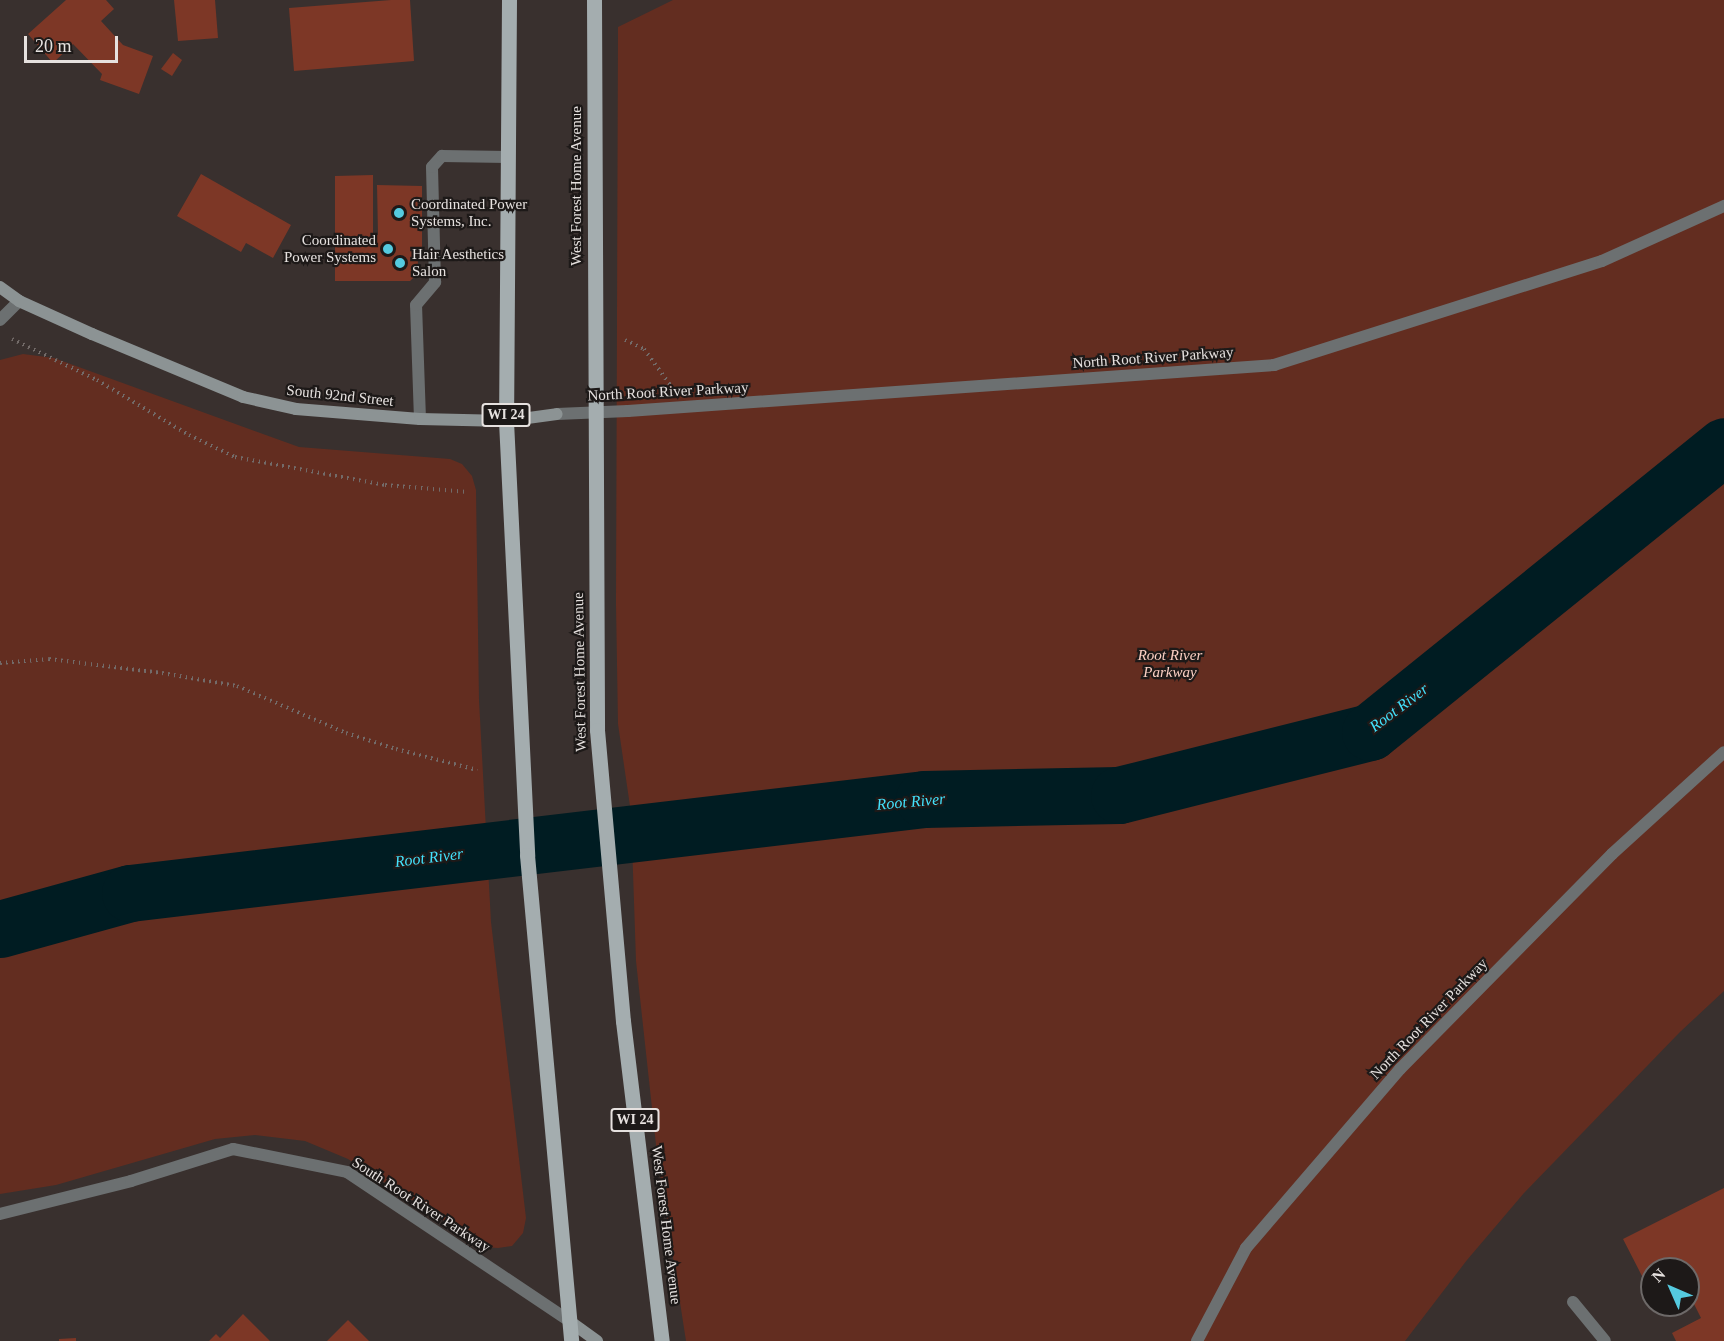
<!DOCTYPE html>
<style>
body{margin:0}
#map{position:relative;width:1724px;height:1341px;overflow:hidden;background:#39302e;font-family:Georgia,serif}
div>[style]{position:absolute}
.green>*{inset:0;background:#632d20}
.river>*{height:57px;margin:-28.5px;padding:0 28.5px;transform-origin:28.5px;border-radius:28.5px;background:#001c22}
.building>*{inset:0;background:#7d3726}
.path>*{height:4px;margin-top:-2px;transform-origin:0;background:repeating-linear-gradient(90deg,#736b69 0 1.5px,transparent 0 6px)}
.lane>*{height:12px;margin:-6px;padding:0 6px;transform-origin:6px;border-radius:6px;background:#6c7071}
.street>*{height:12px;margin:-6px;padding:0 6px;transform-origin:6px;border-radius:6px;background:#6c7071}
.secondary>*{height:12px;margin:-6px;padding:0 6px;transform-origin:6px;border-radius:6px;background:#8c9394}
.primary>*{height:15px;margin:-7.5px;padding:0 7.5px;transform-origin:7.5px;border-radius:7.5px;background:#a4adaf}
.dots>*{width:16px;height:16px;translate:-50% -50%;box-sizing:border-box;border:3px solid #1d1918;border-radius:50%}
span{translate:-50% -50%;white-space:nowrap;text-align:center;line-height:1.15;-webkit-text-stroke:4.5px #1d1918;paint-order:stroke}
.shield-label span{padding:2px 4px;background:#1d1918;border:2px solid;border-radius:4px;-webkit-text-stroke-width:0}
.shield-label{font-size:14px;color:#e6e1df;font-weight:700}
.street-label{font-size:15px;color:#e6e1df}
.poi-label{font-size:15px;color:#e6e1df}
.left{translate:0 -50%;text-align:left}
.right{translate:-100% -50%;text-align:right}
.park-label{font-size:15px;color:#fbcfc3;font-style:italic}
.water-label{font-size:16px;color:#43e1fb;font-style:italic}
.north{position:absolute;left:1640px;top:1257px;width:60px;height:60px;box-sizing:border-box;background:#1d1918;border:2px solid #6d6968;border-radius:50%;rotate:315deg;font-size:16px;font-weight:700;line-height:24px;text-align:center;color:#e6e1df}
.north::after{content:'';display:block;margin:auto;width:21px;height:27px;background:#55cadf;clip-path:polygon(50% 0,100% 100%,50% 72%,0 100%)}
.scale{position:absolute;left:24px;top:36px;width:94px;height:27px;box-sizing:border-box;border:3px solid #e6e1df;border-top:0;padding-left:8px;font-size:18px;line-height:21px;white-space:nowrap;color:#e6e1df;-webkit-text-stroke:4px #1d1918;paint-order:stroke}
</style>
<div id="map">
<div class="green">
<div style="clip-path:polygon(673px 0,1724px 0,1724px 991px,1680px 1032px,1524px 1193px,1467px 1260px,1405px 1341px,686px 1341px,657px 1154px,636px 961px,631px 813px,618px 724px,616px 604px,618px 27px)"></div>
<div style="clip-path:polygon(23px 354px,54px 358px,299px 447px,450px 459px,462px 464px,472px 476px,476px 490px,479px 700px,491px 922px,526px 1218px,523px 1233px,512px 1246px,498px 1248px,485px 1247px,348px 1159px,305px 1141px,255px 1135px,215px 1139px,56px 1185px,0 1194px,0 360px)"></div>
</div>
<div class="river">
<div style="left:0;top:929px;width:135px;rotate:-15.5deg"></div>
<div style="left:130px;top:893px;width:800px;rotate:-6.75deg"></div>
<div style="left:924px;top:799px;width:195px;rotate:-1.2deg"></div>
<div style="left:1119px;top:795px;width:259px;rotate:-14.1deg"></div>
<div style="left:1370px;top:732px;width:455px;rotate:-38.9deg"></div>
</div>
<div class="building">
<div style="clip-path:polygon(66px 0,106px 0,114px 9px,101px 21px,123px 45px,153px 56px,139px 94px,100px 80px,102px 74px,73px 44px,53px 63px,28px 34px)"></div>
<div style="clip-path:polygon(174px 0,215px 0,218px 38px,178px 41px)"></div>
<div style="clip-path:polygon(391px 0,410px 0,414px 61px,294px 71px,289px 8px)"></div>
<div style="clip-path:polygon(173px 53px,182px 60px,172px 76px,161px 69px)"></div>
<div style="clip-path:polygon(201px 174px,291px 225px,273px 258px,246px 243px,241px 252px,177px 216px)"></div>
<div style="clip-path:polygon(373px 175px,373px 235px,378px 235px,377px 185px,422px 186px,422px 261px,418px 260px,417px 274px,410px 281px,335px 281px,335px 176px)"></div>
<div style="clip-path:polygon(1724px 1188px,1724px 1341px,1676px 1341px,1672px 1333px,1701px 1318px,1688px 1292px,1688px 1269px,1676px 1269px,1672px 1262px,1659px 1269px,1652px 1269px,1652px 1273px,1643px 1278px,1623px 1239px)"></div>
<div style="clip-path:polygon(243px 1314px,270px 1341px,209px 1341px,216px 1334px,220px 1338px)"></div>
<div style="clip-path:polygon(348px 1320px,369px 1341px,327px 1341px)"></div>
<div style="clip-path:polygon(76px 1338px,76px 1341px,59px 1341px,59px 1339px)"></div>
</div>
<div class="path">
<div style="left:12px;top:339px;width:94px;rotate:25.8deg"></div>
<div style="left:97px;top:380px;width:107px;rotate:30.9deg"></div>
<div style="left:189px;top:435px;width:51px;rotate:25.6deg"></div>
<div style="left:235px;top:457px;width:153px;rotate:10.6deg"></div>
<div style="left:385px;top:485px;width:83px;rotate:4.8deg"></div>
<div style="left:625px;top:340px;width:21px;rotate:25deg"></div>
<div style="left:644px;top:349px;width:46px;rotate:53.9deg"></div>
<div style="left:0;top:663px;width:49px;rotate:-4.7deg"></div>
<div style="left:49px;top:659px;width:114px;rotate:7.1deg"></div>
<div style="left:162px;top:673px;width:76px;rotate:9.8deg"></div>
<div style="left:237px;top:686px;width:119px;rotate:23.3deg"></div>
<div style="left:346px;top:733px;width:52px;rotate:17.7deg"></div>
<div style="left:396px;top:749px;width:84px;rotate:14.5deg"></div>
</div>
<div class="lane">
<div style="left:420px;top:419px;width:114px;rotate:-92deg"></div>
<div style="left:416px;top:305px;width:30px;rotate:-50deg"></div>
<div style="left:435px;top:282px;width:115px;rotate:-91.5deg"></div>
<div style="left:432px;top:167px;width:15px;rotate:-48deg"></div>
<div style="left:442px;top:156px;width:66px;rotate:0.9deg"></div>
<div style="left:1573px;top:1302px;width:50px;rotate:50.6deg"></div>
</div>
<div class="street">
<div style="left:0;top:320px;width:27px;rotate:-45deg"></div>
<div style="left:557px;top:414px;width:71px;rotate:-2.4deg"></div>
<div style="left:628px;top:411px;width:648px;rotate:-4.07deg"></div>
<div style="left:1274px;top:365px;width:344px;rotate:-17.6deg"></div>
<div style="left:1602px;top:261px;width:134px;rotate:-24.3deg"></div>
<div style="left:0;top:1214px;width:135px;rotate:-14.1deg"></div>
<div style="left:131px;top:1181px;width:107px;rotate:-17.4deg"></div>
<div style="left:233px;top:1149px;width:116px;rotate:11.4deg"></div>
<div style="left:347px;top:1172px;width:266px;rotate:33.8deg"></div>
<div style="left:1197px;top:1341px;width:105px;rotate:-62.2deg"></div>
<div style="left:1246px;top:1248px;width:236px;rotate:-49.3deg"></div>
<div style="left:1400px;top:1069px;width:302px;rotate:-45.4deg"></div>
<div style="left:1612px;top:854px;width:151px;rotate:-42.3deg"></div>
</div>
<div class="secondary">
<div style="left:0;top:287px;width:24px;rotate:36deg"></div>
<div style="left:19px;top:301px;width:80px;rotate:24.3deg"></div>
<div style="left:92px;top:334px;width:164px;rotate:22.6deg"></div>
<div style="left:243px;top:397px;width:54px;rotate:12.8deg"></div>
<div style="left:296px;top:409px;width:124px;rotate:4.6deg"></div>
<div style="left:420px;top:419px;width:86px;rotate:1.3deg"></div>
<div style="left:506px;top:421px;width:51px;rotate:-7.8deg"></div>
<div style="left:568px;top:1320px;width:36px;rotate:36deg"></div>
</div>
<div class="primary">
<div style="left:509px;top:0;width:421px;rotate:90.4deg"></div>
<div style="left:506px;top:421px;width:435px;rotate:87.2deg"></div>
<div style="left:527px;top:855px;width:488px;rotate:84.8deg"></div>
<div style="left:594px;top:0;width:730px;rotate:89.76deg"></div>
<div style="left:597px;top:730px;width:292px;rotate:84.9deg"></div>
<div style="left:623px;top:1021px;width:322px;rotate:83.1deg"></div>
</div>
<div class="dots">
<div style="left:399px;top:213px;background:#55cadf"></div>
<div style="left:388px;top:249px;background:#55cadf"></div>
<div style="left:400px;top:263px;background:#55cadf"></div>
</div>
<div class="shield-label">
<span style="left:506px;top:415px">WI 24</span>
<span style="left:635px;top:1120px">WI 24</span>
</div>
<div class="street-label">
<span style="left:577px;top:186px;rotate:-90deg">West Forest Home Avenue</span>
<span style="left:1153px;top:358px;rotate:-4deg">North Root River Parkway</span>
<span style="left:668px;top:392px;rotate:-3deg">North Root River Parkway</span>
<span style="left:340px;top:396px;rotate:6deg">South 92nd Street</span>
<span style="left:580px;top:672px;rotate:-91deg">West Forest Home Avenue</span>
<span style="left:1429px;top:1019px;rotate:-46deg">North Root River Parkway</span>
<span style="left:421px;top:1205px;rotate:33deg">South Root River Parkway</span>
<span style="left:666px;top:1225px;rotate:83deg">West Forest Home Avenue</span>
</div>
<div class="poi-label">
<span class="left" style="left:411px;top:213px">Coordinated Power<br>Systems, Inc.</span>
<span class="right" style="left:376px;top:249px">Coordinated<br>Power Systems</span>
<span class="left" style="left:412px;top:263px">Hair Aesthetics<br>Salon</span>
</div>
<div class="park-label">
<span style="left:1170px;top:664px">Root River<br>Parkway</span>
</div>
<div class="water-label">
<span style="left:1399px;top:708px;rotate:-37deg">Root River</span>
<span style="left:911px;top:802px;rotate:-5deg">Root River</span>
<span style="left:429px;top:858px;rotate:-7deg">Root River</span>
</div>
<div class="north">N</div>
<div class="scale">20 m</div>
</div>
